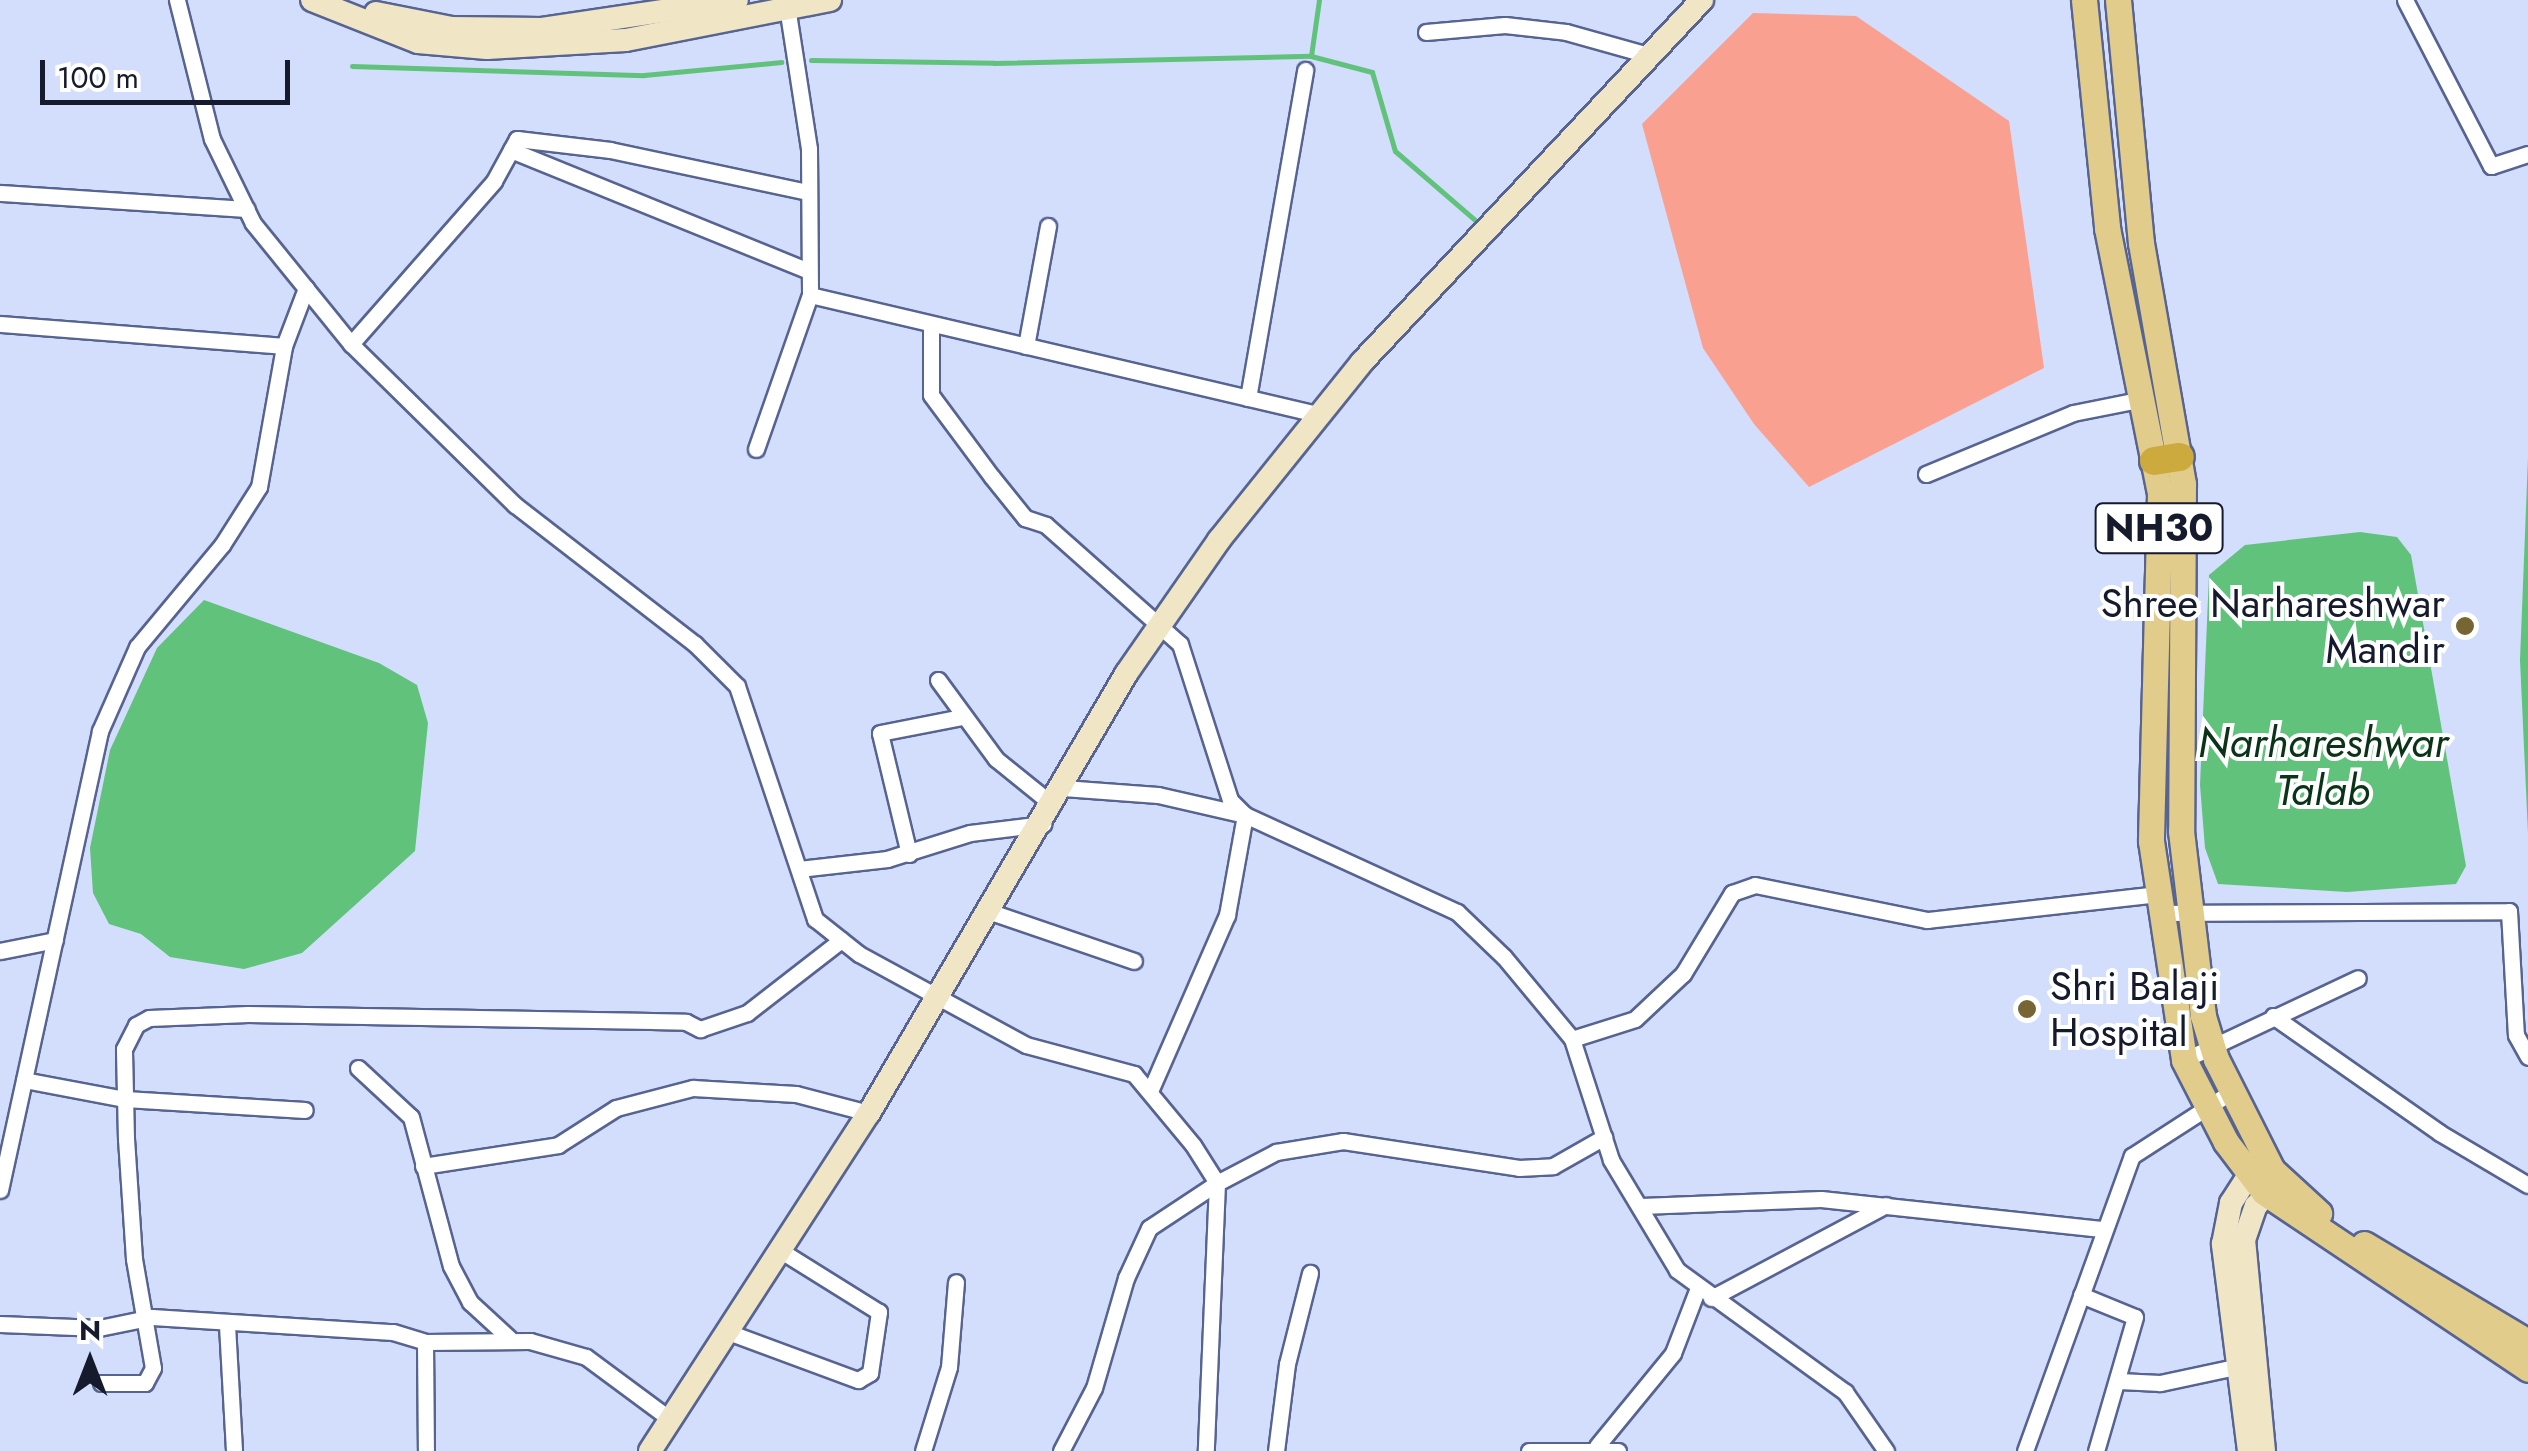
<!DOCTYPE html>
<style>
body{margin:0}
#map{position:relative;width:2528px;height:1451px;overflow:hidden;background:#d3ddfc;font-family:Jost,sans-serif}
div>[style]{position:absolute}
.green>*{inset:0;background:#faa090}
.water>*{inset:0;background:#61c27c}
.stream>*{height:5px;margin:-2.5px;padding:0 2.5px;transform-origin:2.5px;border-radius:2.5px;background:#61c27c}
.roads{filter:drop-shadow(2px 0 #576491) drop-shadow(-2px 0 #576491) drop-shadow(0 2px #576491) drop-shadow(0 -2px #576491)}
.street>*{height:15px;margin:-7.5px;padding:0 7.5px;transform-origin:7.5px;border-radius:7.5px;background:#fff}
.secondary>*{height:22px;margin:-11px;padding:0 11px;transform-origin:11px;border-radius:11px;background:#f0e6c5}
.primary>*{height:25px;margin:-12.5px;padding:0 12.5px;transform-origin:12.5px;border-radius:12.5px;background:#e1cc8b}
.highway>*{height:28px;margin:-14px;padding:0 14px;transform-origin:14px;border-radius:14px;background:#cdaa3e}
.dots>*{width:28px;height:28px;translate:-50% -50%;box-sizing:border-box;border:5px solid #fff;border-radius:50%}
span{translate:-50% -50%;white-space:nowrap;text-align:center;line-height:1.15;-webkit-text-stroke:8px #fff;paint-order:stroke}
.shield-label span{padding:2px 8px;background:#fff;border:2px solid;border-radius:8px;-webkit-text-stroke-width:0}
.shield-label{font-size:38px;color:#151a2c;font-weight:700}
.poi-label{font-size:40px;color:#151a2c}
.right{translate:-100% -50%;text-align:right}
.left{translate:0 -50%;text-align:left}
.water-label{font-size:42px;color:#0a3318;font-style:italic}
.north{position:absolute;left:40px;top:1311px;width:100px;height:100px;-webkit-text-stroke:8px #fff;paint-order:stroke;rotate:0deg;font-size:28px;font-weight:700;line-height:40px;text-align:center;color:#151a2c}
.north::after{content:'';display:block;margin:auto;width:35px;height:45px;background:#151a2c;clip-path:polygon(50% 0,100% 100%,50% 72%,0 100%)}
.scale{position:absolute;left:40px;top:60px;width:250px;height:45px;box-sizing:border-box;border:5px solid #151a2c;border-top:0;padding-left:12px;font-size:30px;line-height:35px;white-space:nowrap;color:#151a2c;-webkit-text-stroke:8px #fff;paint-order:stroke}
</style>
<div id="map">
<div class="green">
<div style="clip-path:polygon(1753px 13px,1856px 16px,2009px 121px,2044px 368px,1809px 487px,1754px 424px,1703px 348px,1642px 124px)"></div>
</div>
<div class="water">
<div style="clip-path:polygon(2528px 458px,2528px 833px,2520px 660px)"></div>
<div style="clip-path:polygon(2360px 532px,2397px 537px,2411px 555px,2466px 866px,2456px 884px,2347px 892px,2218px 884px,2205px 848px,2200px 785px,2209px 575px,2245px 545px)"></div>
<div style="clip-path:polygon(204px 600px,379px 663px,417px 685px,428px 723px,415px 851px,302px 953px,244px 969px,170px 957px,141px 934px,109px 924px,93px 893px,90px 848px,110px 750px,157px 648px)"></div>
</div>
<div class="stream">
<div style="left:1311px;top:56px;width:57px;rotate:-81.9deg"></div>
<div style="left:811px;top:60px;width:183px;rotate:0.9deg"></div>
<div style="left:994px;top:63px;width:317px;rotate:-1.3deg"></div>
<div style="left:1311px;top:56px;width:63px;rotate:14.7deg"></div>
<div style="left:1372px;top:72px;width:82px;rotate:73.8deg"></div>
<div style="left:1395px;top:151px;width:107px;rotate:40.8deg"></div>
<div style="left:352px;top:66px;width:292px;rotate:1.8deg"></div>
<div style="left:644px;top:75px;width:138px;rotate:-5.4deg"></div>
</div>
<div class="roads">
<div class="street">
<div style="left:177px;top:0;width:143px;rotate:75.9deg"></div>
<div style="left:212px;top:139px;width:93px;rotate:64deg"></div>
<div style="left:253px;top:223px;width:156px;rotate:51deg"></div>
<div style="left:351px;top:344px;width:230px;rotate:44.5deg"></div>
<div style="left:515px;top:505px;width:227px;rotate:37.7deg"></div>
<div style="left:695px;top:644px;width:59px;rotate:45deg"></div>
<div style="left:737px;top:686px;width:246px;rotate:71.5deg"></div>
<div style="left:815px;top:919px;width:56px;rotate:38.5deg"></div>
<div style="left:859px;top:954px;width:190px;rotate:28.6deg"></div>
<div style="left:1026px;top:1045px;width:112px;rotate:15deg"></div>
<div style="left:1134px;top:1074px;width:92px;rotate:50.3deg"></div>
<div style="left:1193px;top:1145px;width:45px;rotate:57.7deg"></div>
<div style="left:1217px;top:1183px;width:268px;rotate:92.4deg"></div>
<div style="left:786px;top:0;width:151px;rotate:81.2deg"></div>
<div style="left:809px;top:149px;width:146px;rotate:89.6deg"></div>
<div style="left:810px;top:295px;width:525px;rotate:13.22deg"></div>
<div style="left:2405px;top:0;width:187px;rotate:62.6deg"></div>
<div style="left:2491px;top:166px;width:39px;rotate:-18deg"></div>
<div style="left:1426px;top:32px;width:79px;rotate:-5.1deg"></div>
<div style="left:1505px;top:25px;width:61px;rotate:6.5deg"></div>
<div style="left:1566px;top:32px;width:89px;rotate:15.6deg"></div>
<div style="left:511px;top:150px;width:319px;rotate:22.1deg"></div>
<div style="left:0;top:193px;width:247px;rotate:3.7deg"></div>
<div style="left:0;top:324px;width:285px;rotate:4.4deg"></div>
<div style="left:931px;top:325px;width:70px;rotate:90deg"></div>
<div style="left:931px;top:395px;width:102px;rotate:53.4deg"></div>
<div style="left:992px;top:477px;width:53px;rotate:51.2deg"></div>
<div style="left:1025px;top:518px;width:22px;rotate:18deg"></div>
<div style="left:1046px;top:525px;width:179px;rotate:41.6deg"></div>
<div style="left:1180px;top:644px;width:164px;rotate:72.2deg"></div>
<div style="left:1230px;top:800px;width:21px;rotate:45deg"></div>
<div style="left:1245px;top:815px;width:233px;rotate:24.6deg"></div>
<div style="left:1457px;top:912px;width:65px;rotate:43.8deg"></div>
<div style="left:1504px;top:957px;width:107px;rotate:50.3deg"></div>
<div style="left:1572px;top:1039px;width:127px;rotate:72.1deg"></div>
<div style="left:1611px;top:1160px;width:128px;rotate:59deg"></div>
<div style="left:1677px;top:1270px;width:208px;rotate:36deg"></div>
<div style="left:1845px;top:1392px;width:72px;rotate:55.2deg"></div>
<div style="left:351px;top:344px;width:217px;rotate:-48.7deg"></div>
<div style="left:494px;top:181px;width:48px;rotate:-61.3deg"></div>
<div style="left:517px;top:139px;width:94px;rotate:6.7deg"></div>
<div style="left:610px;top:150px;width:202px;rotate:12deg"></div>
<div style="left:1026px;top:346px;width:122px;rotate:-79.6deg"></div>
<div style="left:1248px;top:398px;width:333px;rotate:-80.1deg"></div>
<div style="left:756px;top:449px;width:163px;rotate:-70.7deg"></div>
<div style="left:1926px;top:474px;width:159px;rotate:-22.5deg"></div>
<div style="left:2073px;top:413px;width:71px;rotate:-11.3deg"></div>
<div style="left:938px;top:680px;width:98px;rotate:53.7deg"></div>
<div style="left:996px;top:759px;width:73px;rotate:38.9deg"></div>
<div style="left:1063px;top:788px;width:95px;rotate:4.2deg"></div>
<div style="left:1158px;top:795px;width:89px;rotate:12.9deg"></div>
<div style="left:1245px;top:815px;width:102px;rotate:100.2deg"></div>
<div style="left:1227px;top:915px;width:192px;rotate:113.6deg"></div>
<div style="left:909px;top:854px;width:124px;rotate:-103.5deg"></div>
<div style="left:880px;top:733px;width:84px;rotate:-11deg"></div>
<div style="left:799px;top:869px;width:89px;rotate:-6.5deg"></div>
<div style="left:887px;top:859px;width:87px;rotate:-17.4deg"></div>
<div style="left:970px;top:833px;width:74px;rotate:-7deg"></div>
<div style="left:991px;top:912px;width:151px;rotate:18.9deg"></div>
<div style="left:2160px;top:913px;width:349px;rotate:-0.3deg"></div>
<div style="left:2509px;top:911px;width:124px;rotate:86.8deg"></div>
<div style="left:2516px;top:1035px;width:25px;rotate:61deg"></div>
<div style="left:0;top:951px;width:56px;rotate:-11.3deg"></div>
<div style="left:2273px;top:1016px;width:204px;rotate:35deg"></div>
<div style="left:2440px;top:1133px;width:102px;rotate:30.6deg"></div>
<div style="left:1572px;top:1039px;width:66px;rotate:-17.6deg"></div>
<div style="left:1635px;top:1019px;width:66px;rotate:-43.2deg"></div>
<div style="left:1683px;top:974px;width:95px;rotate:-58.8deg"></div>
<div style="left:1732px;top:893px;width:24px;rotate:-19deg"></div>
<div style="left:1755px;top:885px;width:176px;rotate:11.5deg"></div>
<div style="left:1927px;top:920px;width:232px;rotate:-6.4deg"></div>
<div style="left:2184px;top:1060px;width:192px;rotate:-25.2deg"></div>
<div style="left:358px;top:1068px;width:72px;rotate:42.8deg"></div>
<div style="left:411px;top:1117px;width:154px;rotate:75deg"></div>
<div style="left:451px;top:1266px;width:41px;rotate:62.2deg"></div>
<div style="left:470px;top:1302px;width:53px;rotate:42.7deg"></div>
<div style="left:24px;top:1080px;width:103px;rotate:10.7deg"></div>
<div style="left:125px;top:1099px;width:180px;rotate:3.5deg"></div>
<div style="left:423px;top:1166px;width:137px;rotate:-8.8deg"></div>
<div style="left:558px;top:1145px;width:69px;rotate:-32.5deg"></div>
<div style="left:616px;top:1108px;width:80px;rotate:-14.6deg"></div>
<div style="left:693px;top:1088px;width:103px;rotate:3.3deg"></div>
<div style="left:796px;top:1094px;width:75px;rotate:14.6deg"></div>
<div style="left:0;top:1190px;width:470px;rotate:-77.7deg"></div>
<div style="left:100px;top:731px;width:92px;rotate:-66.2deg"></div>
<div style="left:137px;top:647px;width:133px;rotate:-50.2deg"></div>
<div style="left:222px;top:545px;width:69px;rotate:-57.5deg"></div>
<div style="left:259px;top:487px;width:143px;rotate:-79.9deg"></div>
<div style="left:284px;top:346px;width:62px;rotate:-69.2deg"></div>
<div style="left:1641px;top:1206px;width:180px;rotate:-2.2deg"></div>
<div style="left:1821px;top:1199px;width:282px;rotate:6.1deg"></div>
<div style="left:2081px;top:1295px;width:58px;rotate:22.2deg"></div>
<div style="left:2135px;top:1317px;width:140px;rotate:106.2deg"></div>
<div style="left:1711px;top:1298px;width:198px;rotate:-28deg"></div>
<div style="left:0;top:1324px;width:99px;rotate:2.3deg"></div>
<div style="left:99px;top:1328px;width:54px;rotate:-11.7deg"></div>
<div style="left:152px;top:1317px;width:241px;rotate:3.6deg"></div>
<div style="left:393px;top:1332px;width:34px;rotate:17deg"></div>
<div style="left:425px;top:1342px;width:105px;rotate:-0.5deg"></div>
<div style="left:530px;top:1341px;width:58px;rotate:15.9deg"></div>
<div style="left:586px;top:1357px;width:106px;rotate:36.5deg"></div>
<div style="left:227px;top:1325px;width:126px;rotate:86.8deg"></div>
<div style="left:728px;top:1332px;width:139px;rotate:20.3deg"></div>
<div style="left:858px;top:1380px;width:14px;rotate:-30deg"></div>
<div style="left:870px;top:1373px;width:62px;rotate:-81.6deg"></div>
<div style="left:879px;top:1312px;width:115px;rotate:-148.1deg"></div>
<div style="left:425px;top:1342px;width:109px;rotate:89.5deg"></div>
<div style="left:2119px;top:1381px;width:41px;rotate:2.8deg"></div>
<div style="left:2160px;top:1383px;width:77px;rotate:-12deg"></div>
<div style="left:101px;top:1383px;width:44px"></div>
<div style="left:145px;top:1383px;width:17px;rotate:-62deg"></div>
<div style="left:153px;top:1368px;width:111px;rotate:-99.9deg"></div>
<div style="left:134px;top:1259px;width:120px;rotate:-93.8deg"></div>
<div style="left:126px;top:1139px;width:90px;rotate:-91.3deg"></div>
<div style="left:124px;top:1049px;width:27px;rotate:-63deg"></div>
<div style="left:136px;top:1025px;width:15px;rotate:-28deg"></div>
<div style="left:149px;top:1018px;width:99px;rotate:-2.3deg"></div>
<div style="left:248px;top:1014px;width:438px;rotate:1deg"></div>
<div style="left:686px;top:1022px;width:16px;rotate:27deg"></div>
<div style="left:700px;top:1029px;width:50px;rotate:-18.8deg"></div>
<div style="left:747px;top:1013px;width:119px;rotate:-37.8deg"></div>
<div style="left:1597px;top:1446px;width:120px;rotate:-50.7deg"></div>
<div style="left:1673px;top:1353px;width:70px;rotate:-69deg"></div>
<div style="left:923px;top:1451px;width:88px;rotate:-72.8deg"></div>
<div style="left:949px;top:1367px;width:85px;rotate:-85.3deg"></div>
<div style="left:1061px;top:1451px;width:71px;rotate:-62.4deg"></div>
<div style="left:1094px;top:1388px;width:115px;rotate:-73.8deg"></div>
<div style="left:1126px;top:1278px;width:55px;rotate:-65.3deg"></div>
<div style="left:1149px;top:1228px;width:82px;rotate:-33.5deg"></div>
<div style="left:1217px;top:1183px;width:67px;rotate:-27.7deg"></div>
<div style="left:1276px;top:1152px;width:68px;rotate:-9.3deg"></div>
<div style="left:1343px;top:1141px;width:178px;rotate:8.7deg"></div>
<div style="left:1519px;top:1168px;width:34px;rotate:-3deg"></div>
<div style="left:1553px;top:1166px;width:59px;rotate:-29.6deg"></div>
<div style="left:1276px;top:1451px;width:88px;rotate:-82.8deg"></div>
<div style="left:1287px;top:1364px;width:94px;rotate:-75.8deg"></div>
<div style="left:1529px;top:1451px;width:89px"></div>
<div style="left:2025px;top:1451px;width:314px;rotate:-70.1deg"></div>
<div style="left:2132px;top:1156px;width:118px;rotate:-32.9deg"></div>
</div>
<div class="secondary">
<div style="left:312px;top:0;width:114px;rotate:21.6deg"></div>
<div style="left:418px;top:42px;width:69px;rotate:5deg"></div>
<div style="left:487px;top:48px;width:139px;rotate:-3.3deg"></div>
<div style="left:626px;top:40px;width:208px;rotate:-11.1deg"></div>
<div style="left:376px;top:13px;width:76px;rotate:11.3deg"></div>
<div style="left:451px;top:28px;width:91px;rotate:0.6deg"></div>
<div style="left:542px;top:29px;width:197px;rotate:-8.5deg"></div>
<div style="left:650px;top:1451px;width:403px;rotate:-57.1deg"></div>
<div style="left:869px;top:1113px;width:509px;rotate:-59.65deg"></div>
<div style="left:1126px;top:674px;width:163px;rotate:-55.2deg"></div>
<div style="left:1219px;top:540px;width:228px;rotate:-51.2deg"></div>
<div style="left:1362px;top:362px;width:497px;rotate:-46.8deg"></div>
<div style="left:2249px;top:1451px;width:209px;rotate:-97.2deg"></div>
<div style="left:2223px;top:1244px;width:42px;rotate:-79deg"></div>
<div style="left:2231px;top:1203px;width:50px;rotate:-57.3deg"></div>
<div style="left:2264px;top:1451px;width:212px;rotate:-95.4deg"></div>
<div style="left:2244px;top:1240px;width:36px;rotate:-71deg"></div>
<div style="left:2256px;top:1206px;width:33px;rotate:-50deg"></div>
</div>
<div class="primary">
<div style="left:2084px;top:0;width:229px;rotate:84.2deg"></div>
<div style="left:2107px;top:228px;width:271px;rotate:78.7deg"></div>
<div style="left:2160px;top:494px;width:347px;rotate:91.5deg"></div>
<div style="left:2151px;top:841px;width:221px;rotate:81.4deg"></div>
<div style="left:2184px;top:1060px;width:92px;rotate:62.9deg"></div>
<div style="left:2226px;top:1142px;width:63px;rotate:52.8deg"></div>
<div style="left:2264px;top:1192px;width:318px;rotate:33.8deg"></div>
<div style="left:2118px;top:0;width:244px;rotate:84.6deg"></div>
<div style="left:2141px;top:243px;width:245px;rotate:80.1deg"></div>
<div style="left:2183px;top:484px;width:347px;rotate:90.3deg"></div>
<div style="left:2181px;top:831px;width:186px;rotate:83.2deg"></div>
<div style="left:2203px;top:1016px;width:45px;rotate:73.2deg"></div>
<div style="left:2216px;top:1059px;width:124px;rotate:63.2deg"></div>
<div style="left:2272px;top:1170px;width:64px;rotate:42.5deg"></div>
<div style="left:2364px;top:1244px;width:191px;rotate:30.9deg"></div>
</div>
<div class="highway">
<div style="left:2154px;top:461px;width:26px;rotate:-9deg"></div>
</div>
</div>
<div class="dots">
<div style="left:2465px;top:626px;background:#776634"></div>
<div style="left:2027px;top:1009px;background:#776634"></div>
</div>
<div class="shield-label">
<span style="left:2159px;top:528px">NH30</span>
</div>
<div class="poi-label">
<span class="right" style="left:2445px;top:626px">Shree Narhareshwar<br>Mandir</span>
<span class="left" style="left:2050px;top:1009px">Shri Balaji<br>Hospital</span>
</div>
<div class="water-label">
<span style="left:2323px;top:767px">Narhareshwar<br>Talab</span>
</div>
<div class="north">N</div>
<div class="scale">100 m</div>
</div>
